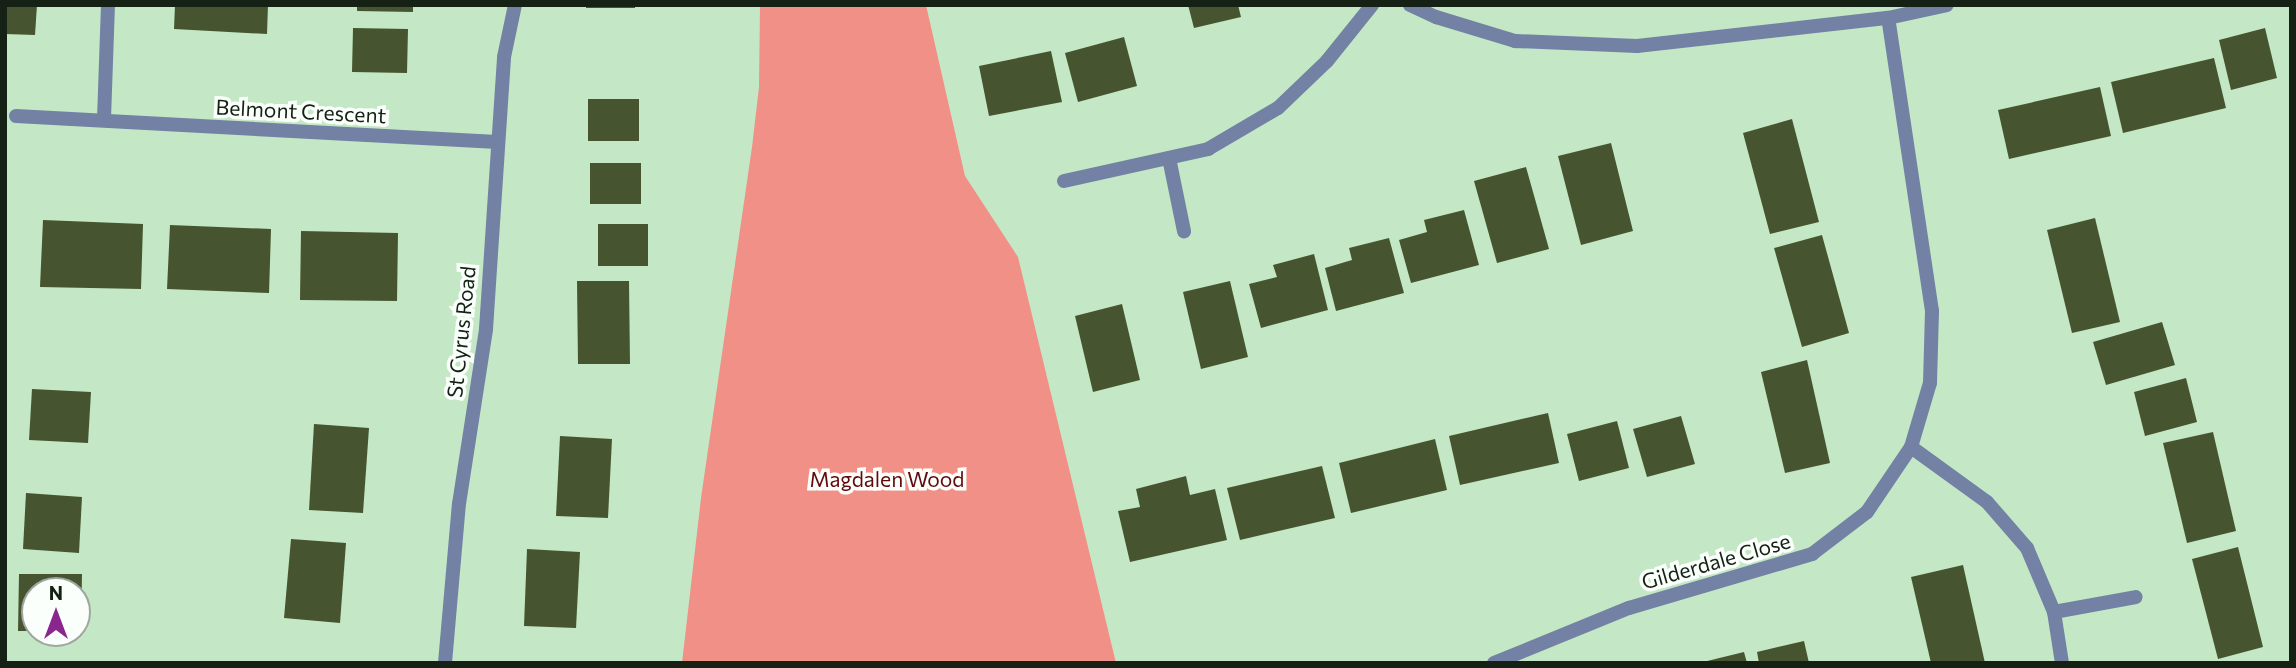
<!DOCTYPE html>
<style>
body{margin:0}
#map{position:relative;width:2296px;height:668px;overflow:hidden;background:#c4e8c5;font-family:Commissioner,sans-serif}
div>[style]{position:absolute}
.green>*{inset:0;background:#f19087}
.building>*{inset:0;background:#46552f}
.street>*{height:14px;margin:-7px;padding:0 7px;transform-origin:7px;border-radius:7px;background:#7382a4}
span{translate:-50% -50%;white-space:nowrap;text-align:center;line-height:1.15;-webkit-text-stroke:7px #fbfffb;paint-order:stroke}
.street-label{font-size:21px;color:#142114}
.park-label{font-size:21px;color:#62090d}
.frame{position:absolute;inset:0;border:7px solid #142114;pointer-events:none}
.north{position:absolute;left:21px;top:577px;width:70px;height:70px;box-sizing:border-box;background:#fbfffb;border:2px solid #9fa69f;border-radius:50%;rotate:0deg;font-size:19px;font-weight:700;line-height:28px;text-align:center;color:#142114}
.north::after{content:'';display:block;margin:auto;width:24px;height:32px;background:#8a278f;clip-path:polygon(50% 0,100% 100%,50% 72%,0 100%)}
</style>
<div id="map">
<div class="green">
<div style="clip-path:polygon(760px 5px,926px 5px,965px 176px,1018px 257px,1116px 663px,682px 663px,701px 498px,752px 147px,759px 87px)"></div>
</div>
<div class="building">
<div style="clip-path:polygon(5px 5px,37px 5px,35px 35px,5px 34px)"></div>
<div style="clip-path:polygon(175px 5px,268px 5px,267px 34px,174px 29px)"></div>
<div style="clip-path:polygon(357px 5px,413px 5px,413px 12px,357px 11px)"></div>
<div style="clip-path:polygon(586px 5px,635px 5px,635px 8px,586px 8px)"></div>
<div style="clip-path:polygon(1188px 5px,1238px 5px,1241px 17px,1194px 28px)"></div>
<div style="clip-path:polygon(353px 28px,408px 29px,407px 73px,352px 72px)"></div>
<div style="clip-path:polygon(2265px 28px,2277px 78px,2231px 90px,2219px 40px)"></div>
<div style="clip-path:polygon(1124px 37px,1137px 86px,1078px 102px,1065px 53px)"></div>
<div style="clip-path:polygon(1051px 51px,1062px 102px,989px 116px,979px 66px)"></div>
<div style="clip-path:polygon(2214px 58px,2226px 108px,2123px 133px,2111px 82px)"></div>
<div style="clip-path:polygon(2100px 87px,2111px 136px,2009px 159px,1998px 110px)"></div>
<div style="clip-path:polygon(588px 99px,639px 99px,639px 141px,588px 141px)"></div>
<div style="clip-path:polygon(1792px 119px,1819px 222px,1770px 234px,1743px 133px)"></div>
<div style="clip-path:polygon(1611px 143px,1633px 231px,1581px 245px,1558px 156px)"></div>
<div style="clip-path:polygon(590px 163px,641px 163px,641px 204px,590px 204px)"></div>
<div style="clip-path:polygon(1526px 167px,1549px 249px,1497px 263px,1474px 181px)"></div>
<div style="clip-path:polygon(1464px 210px,1479px 265px,1411px 283px,1399px 240px,1427px 232px,1424px 220px)"></div>
<div style="clip-path:polygon(2095px 218px,2120px 322px,2072px 333px,2047px 230px)"></div>
<div style="clip-path:polygon(43px 220px,143px 224px,141px 289px,40px 287px)"></div>
<div style="clip-path:polygon(598px 224px,648px 224px,648px 266px,598px 266px)"></div>
<div style="clip-path:polygon(170px 225px,271px 229px,269px 293px,167px 289px)"></div>
<div style="clip-path:polygon(301px 231px,398px 233px,397px 301px,300px 300px)"></div>
<div style="clip-path:polygon(1822px 235px,1849px 333px,1802px 347px,1774px 248px)"></div>
<div style="clip-path:polygon(1389px 238px,1404px 293px,1336px 311px,1325px 268px,1352px 260px,1349px 248px)"></div>
<div style="clip-path:polygon(1314px 254px,1328px 310px,1261px 328px,1249px 284px,1277px 277px,1273px 265px)"></div>
<div style="clip-path:polygon(577px 281px,629px 281px,630px 364px,578px 364px)"></div>
<div style="clip-path:polygon(1230px 281px,1248px 357px,1201px 369px,1183px 292px)"></div>
<div style="clip-path:polygon(1122px 304px,1140px 380px,1093px 392px,1075px 316px)"></div>
<div style="clip-path:polygon(2162px 322px,2175px 365px,2106px 385px,2093px 342px)"></div>
<div style="clip-path:polygon(1807px 360px,1830px 463px,1785px 473px,1761px 372px)"></div>
<div style="clip-path:polygon(2186px 378px,2197px 422px,2145px 436px,2134px 392px)"></div>
<div style="clip-path:polygon(32px 389px,91px 392px,88px 443px,29px 440px)"></div>
<div style="clip-path:polygon(1548px 413px,1559px 463px,1460px 485px,1449px 436px)"></div>
<div style="clip-path:polygon(1681px 416px,1695px 464px,1647px 477px,1633px 429px)"></div>
<div style="clip-path:polygon(1617px 421px,1629px 468px,1579px 481px,1567px 434px)"></div>
<div style="clip-path:polygon(314px 424px,369px 428px,363px 513px,309px 510px)"></div>
<div style="clip-path:polygon(2213px 432px,2236px 531px,2187px 543px,2163px 443px)"></div>
<div style="clip-path:polygon(560px 436px,612px 439px,608px 518px,556px 516px)"></div>
<div style="clip-path:polygon(1435px 439px,1447px 490px,1351px 513px,1339px 463px)"></div>
<div style="clip-path:polygon(1322px 466px,1335px 518px,1240px 540px,1227px 488px)"></div>
<div style="clip-path:polygon(1186px 476px,1190px 495px,1215px 489px,1227px 540px,1130px 562px,1118px 511px,1140px 507px,1136px 489px)"></div>
<div style="clip-path:polygon(26px 493px,82px 497px,79px 553px,23px 549px)"></div>
<div style="clip-path:polygon(291px 539px,346px 543px,340px 623px,284px 618px)"></div>
<div style="clip-path:polygon(2238px 547px,2263px 647px,2218px 659px,2192px 559px)"></div>
<div style="clip-path:polygon(527px 549px,580px 552px,576px 628px,524px 626px)"></div>
<div style="clip-path:polygon(1963px 565px,1985px 663px,1931px 663px,1911px 577px)"></div>
<div style="clip-path:polygon(19px 574px,82px 574px,81px 633px,77px 632px,77px 591px,35px 591px,35px 631px,18px 631px)"></div>
<div style="clip-path:polygon(1804px 641px,1809px 663px,1759px 663px,1757px 652px)"></div>
<div style="clip-path:polygon(1744px 652px,1747px 663px,1703px 663px,1703px 662px)"></div>
</div>
<div class="street">
<div style="left:1410px;top:5px;width:29px;rotate:25deg"></div>
<div style="left:1436px;top:17px;width:83px;rotate:16.9deg"></div>
<div style="left:1515px;top:41px;width:122px;rotate:2.3deg"></div>
<div style="left:1637px;top:46px;width:253px;rotate:-6.4deg"></div>
<div style="left:1888px;top:18px;width:60px;rotate:-12.4deg"></div>
<div style="left:16px;top:116px;width:482px;rotate:3.1deg"></div>
<div style="left:104px;top:119px;width:114px;rotate:-88deg"></div>
<div style="left:1169px;top:158px;width:75px;rotate:78.4deg"></div>
<div style="left:1064px;top:181px;width:148px;rotate:-12.5deg"></div>
<div style="left:1208px;top:149px;width:81px;rotate:-30.4deg"></div>
<div style="left:1278px;top:108px;width:68px;rotate:-43.8deg"></div>
<div style="left:1327px;top:61px;width:72px;rotate:-51.2deg"></div>
<div style="left:1911px;top:447px;width:94px;rotate:35.9deg"></div>
<div style="left:1987px;top:502px;width:61px;rotate:49deg"></div>
<div style="left:2027px;top:548px;width:69px;rotate:67.1deg"></div>
<div style="left:2054px;top:612px;width:52px;rotate:81.1deg"></div>
<div style="left:2054px;top:612px;width:83px;rotate:-10.4deg"></div>
<div style="left:445px;top:663px;width:160px;rotate:-85deg"></div>
<div style="left:459px;top:504px;width:177px;rotate:-81.2deg"></div>
<div style="left:486px;top:329px;width:273px;rotate:-86.2deg"></div>
<div style="left:504px;top:57px;width:53px;rotate:-78.1deg"></div>
<div style="left:1494px;top:663px;width:146px;rotate:-22.2deg"></div>
<div style="left:1629px;top:608px;width:191px;rotate:-16.4deg"></div>
<div style="left:1812px;top:554px;width:69px;rotate:-37.4deg"></div>
<div style="left:1867px;top:512px;width:78px;rotate:-55.9deg"></div>
<div style="left:1911px;top:447px;width:67px;rotate:-73.5deg"></div>
<div style="left:1930px;top:383px;width:72px;rotate:-88.4deg"></div>
<div style="left:1932px;top:311px;width:296px;rotate:-98.5deg"></div>
</div>
<div class="street-label">
<span style="left:301px;top:111px;rotate:3deg">Belmont Crescent</span>
<span style="left:461px;top:332px;rotate:-84deg">St Cyrus Road</span>
<span style="left:1716px;top:561px;rotate:-16deg">Gilderdale Close</span>
</div>
<div class="park-label">
<span style="left:887px;top:479px">Magdalen Wood</span>
</div>
<div class="frame"></div>
<div class="north">N</div>
</div>
